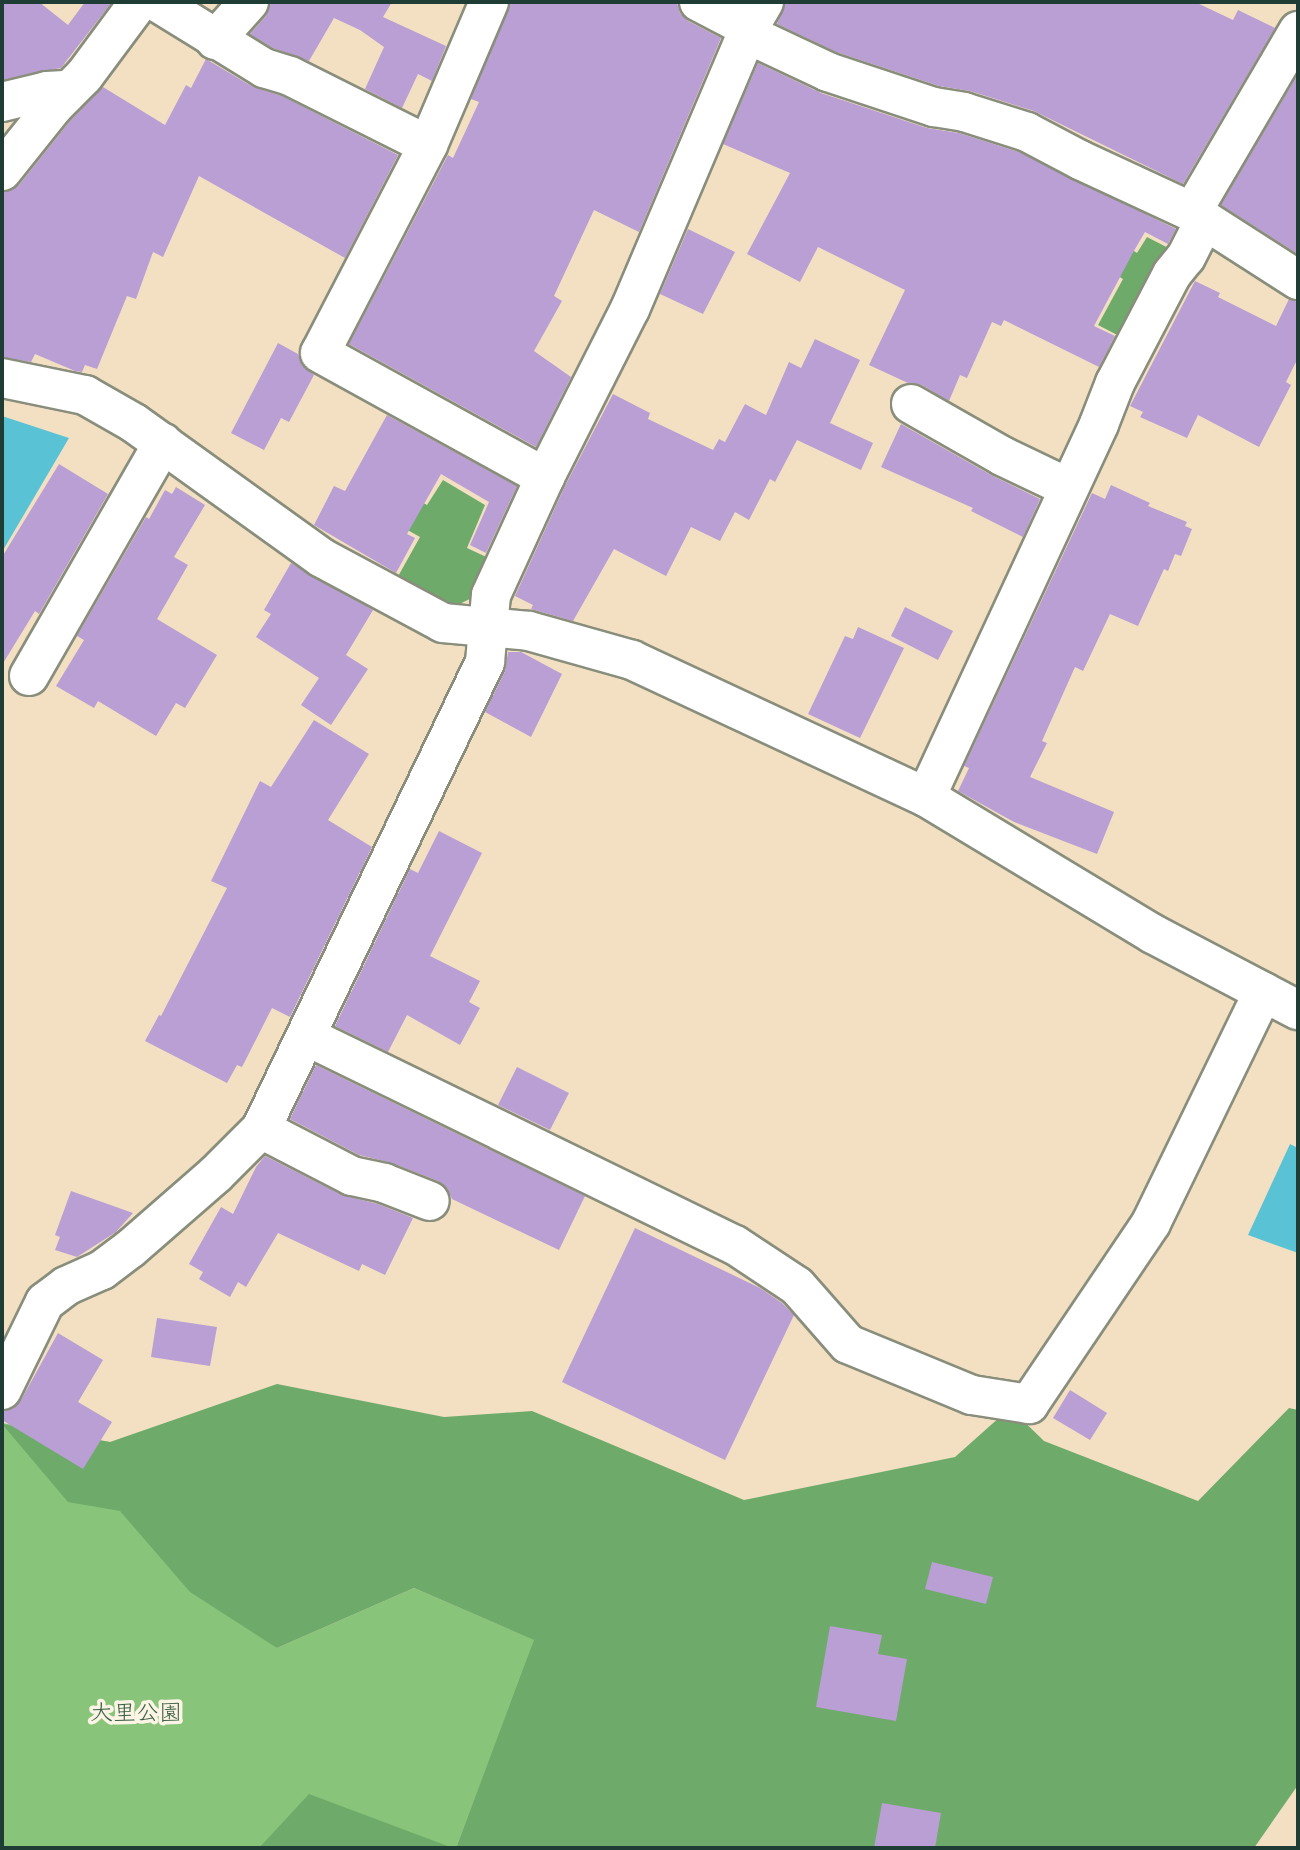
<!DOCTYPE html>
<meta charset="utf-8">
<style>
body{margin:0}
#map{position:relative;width:1300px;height:1850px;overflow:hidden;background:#f3e0c3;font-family:Dekko,"Klee One",sans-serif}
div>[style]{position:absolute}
.green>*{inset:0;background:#88c47a}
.forest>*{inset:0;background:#6eaa6a}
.water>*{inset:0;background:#59c2d5}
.building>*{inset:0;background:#b99fd3}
.roads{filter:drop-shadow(2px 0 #898e7c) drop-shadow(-2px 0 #898e7c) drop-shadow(0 2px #898e7c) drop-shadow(0 -2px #898e7c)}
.minor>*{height:38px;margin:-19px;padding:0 19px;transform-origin:19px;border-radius:19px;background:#fff}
span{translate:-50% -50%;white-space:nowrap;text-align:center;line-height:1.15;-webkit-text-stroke:7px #fcf5e5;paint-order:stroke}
.park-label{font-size:23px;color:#395f46}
.frame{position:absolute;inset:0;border:4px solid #1f3d34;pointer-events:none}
</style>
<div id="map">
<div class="green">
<div style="clip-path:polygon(2px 1423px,110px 1442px,277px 1648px,414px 1588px,535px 1640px,456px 1848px,2px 1848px)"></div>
</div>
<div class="forest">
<div style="clip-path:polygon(1147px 237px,1178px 253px,1125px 339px,1098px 325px,1123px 279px,1118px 276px,1131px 249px,1137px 253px)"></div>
<div style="clip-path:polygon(443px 480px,485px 505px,467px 548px,495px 561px,478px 595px,449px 609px,396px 580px,420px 537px,404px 528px,418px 500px,427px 505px)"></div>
<div style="clip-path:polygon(277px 1384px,444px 1417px,532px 1411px,744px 1500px,955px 1457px,1010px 1408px,1044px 1441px,1198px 1501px,1289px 1408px,1298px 1410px,1298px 1785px,1254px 1848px,456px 1848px,534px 1640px,414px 1588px,277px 1648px,190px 1592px,120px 1511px,68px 1502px,2px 1424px,110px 1442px)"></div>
<div style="clip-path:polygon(309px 1794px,453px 1848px,259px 1848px)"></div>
</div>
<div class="water">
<div style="clip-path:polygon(2px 416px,69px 438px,2px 552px)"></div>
<div style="clip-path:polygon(1290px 1144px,1298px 1148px,1298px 1253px,1248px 1235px)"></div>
</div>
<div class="building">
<div style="clip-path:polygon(2px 2px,39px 2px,68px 25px,85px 2px,112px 2px,61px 68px,2px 80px)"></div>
<div style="clip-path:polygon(270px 2px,392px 2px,383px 17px,446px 46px,432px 81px,418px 74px,402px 108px,365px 89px,384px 47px,360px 30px,334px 18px,309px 61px,273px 48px,250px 34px,266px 16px)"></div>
<div style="clip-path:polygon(510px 2px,677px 2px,680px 13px,688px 21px,721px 38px,639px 232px,594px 210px,554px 296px,562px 301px,534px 351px,571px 377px,536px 447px,349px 344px,448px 155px,453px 158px,479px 102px,471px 99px)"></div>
<div style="clip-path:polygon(786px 2px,1195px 2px,1233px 20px,1238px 10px,1275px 28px,1183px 184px,1034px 111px,970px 91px,939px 86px,836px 52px,777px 24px)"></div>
<div style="clip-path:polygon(206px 59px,253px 87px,282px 96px,398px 155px,345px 258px,199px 176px,163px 257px,153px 252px,136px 299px,127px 296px,97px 369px,85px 365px,82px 372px,75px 371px,35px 354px,31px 362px,2px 357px,2px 192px,19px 185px,70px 121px,103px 87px,165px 125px,186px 85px,191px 88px)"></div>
<div style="clip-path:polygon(758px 63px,821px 93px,927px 128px,959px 133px,1019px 152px,1176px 229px,1168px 244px,1145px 232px,1135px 249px,1094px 326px,1115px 336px,1099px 367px,1004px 320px,1001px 326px,992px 322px,967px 378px,960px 375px,949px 401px,922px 385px,908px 383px,869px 365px,905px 290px,818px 247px,800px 282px,747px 254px,790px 173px,723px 144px)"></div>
<div style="clip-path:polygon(1298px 74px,1298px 254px,1221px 205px)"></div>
<div style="clip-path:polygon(688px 229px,735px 252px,703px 314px,660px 294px)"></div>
<div style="clip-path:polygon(1195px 281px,1220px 293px,1218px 297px,1276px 326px,1289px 299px,1298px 302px,1298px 358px,1286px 382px,1291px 385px,1259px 447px,1198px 415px,1187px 438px,1140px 417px,1143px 412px,1130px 406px)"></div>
<div style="clip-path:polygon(815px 339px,860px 360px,830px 423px,873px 443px,861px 470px,797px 440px,775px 482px,770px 479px,749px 520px,735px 512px,720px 541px,691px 527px,666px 576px,614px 549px,573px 621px,531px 609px,533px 605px,515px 596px,565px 486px,613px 394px,650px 413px,648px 419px,713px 450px,719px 439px,725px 442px,745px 404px,766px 415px,789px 362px,801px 368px)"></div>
<div style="clip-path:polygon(278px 343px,298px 354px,302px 365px,314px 375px,289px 422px,281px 418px,264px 450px,231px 433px)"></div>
<div style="clip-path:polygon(387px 415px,517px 486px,486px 553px,470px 545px,489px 502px,441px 474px,407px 534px,415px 538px,396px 573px,314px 525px,334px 486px,345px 491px)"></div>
<div style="clip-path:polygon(901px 424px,991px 475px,1040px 499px,1023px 537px,971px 511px,973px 508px,881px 467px)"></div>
<div style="clip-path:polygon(59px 464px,108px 494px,39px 614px,35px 611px,2px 665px,2px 557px)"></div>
<div style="clip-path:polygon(1111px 485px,1150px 503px,1148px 506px,1187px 522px,1185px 526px,1192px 529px,1181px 556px,1175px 554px,1168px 571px,1164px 569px,1138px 626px,1110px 614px,1083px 671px,1075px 667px,1042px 741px,1047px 743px,1030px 777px,1114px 812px,1097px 854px,1014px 822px,958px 791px,969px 768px,964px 766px,1092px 493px,1105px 499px)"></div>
<div style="clip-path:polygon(176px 487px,205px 505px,174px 557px,188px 565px,157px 619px,217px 655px,185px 708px,176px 703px,156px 736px,98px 701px,94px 708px,56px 686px,84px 640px,77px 636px,146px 517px,149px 519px,165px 490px,172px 494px)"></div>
<div style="clip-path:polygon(291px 563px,373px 610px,346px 655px,368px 669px,331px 725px,301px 705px,319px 678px,256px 637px,271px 614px,264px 610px)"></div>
<div style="clip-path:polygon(905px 607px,953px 631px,938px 660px,891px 636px)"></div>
<div style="clip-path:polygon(858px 627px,904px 648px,860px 738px,808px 714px,845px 636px,853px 639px)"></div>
<div style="clip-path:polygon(508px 652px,521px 652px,562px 674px,531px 737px,485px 712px,505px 671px)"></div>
<div style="clip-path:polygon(314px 720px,369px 754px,328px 820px,372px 847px,290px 1017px,272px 1008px,242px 1067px,237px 1065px,227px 1083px,145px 1041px,159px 1015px,161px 1016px,227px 888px,211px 881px,260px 781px,271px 787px)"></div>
<div style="clip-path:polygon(439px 831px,482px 853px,430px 956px,480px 981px,469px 1002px,480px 1008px,460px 1045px,407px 1015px,388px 1052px,335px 1026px,410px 869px,418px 873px)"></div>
<div style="clip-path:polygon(316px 1065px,585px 1196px,559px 1250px,452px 1199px,447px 1188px,438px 1181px,392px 1163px,359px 1155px,290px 1119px)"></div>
<div style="clip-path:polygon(517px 1067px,569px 1093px,550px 1130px,498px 1105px)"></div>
<div style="clip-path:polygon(265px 1156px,342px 1195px,378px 1204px,413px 1218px,385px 1275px,362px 1264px,359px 1271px,278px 1233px,246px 1287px,238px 1282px,230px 1297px,199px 1279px,203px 1272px,189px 1264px,221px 1207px,233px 1214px,256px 1167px)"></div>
<div style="clip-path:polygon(71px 1191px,133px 1213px,116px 1232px,77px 1257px,55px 1250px,60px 1237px,55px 1235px)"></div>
<div style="clip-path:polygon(635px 1228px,760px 1288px,782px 1303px,794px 1315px,725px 1460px,562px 1382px)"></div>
<div style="clip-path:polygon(157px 1318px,217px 1327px,210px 1366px,151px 1357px)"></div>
<div style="clip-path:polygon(58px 1333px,103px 1360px,78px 1402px,112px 1422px,83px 1469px,2px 1420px,2px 1412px,14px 1408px,21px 1400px)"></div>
<div style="clip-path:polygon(1070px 1390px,1107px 1413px,1090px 1440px,1053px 1418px)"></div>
<div style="clip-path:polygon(932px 1562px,993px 1577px,986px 1604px,925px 1589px)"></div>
<div style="clip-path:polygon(830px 1626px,882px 1635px,878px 1654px,907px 1659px,896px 1721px,816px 1707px)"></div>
<div style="clip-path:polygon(882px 1803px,941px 1813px,935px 1848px,874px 1848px)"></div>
</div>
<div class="roads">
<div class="minor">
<div style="left:157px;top:2px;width:126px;rotate:31.7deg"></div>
<div style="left:264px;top:68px;width:27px;rotate:17deg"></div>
<div style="left:290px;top:76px;width:154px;rotate:26.6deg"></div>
<div style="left:489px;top:2px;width:155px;rotate:113.1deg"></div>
<div style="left:428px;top:145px;width:234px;rotate:117.4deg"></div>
<div style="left:320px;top:353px;width:257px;rotate:28.9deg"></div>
<div style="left:699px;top:2px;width:56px;rotate:27.5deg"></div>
<div style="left:749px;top:28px;width:14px;rotate:51deg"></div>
<div style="left:758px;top:39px;width:77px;rotate:25.2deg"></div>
<div style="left:828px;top:72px;width:112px;rotate:18.3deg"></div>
<div style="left:934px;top:107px;width:30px;rotate:9deg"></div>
<div style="left:964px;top:112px;width:66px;rotate:17.6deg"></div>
<div style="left:1027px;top:132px;width:60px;rotate:27.8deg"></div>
<div style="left:1080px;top:160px;width:123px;rotate:24.9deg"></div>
<div style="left:1192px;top:212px;width:126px;rotate:32.7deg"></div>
<div style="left:215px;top:40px;width:51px;rotate:-48.2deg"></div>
<div style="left:2px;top:102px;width:46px;rotate:-13.7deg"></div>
<div style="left:47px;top:91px;width:22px;rotate:-3deg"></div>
<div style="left:2px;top:171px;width:83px;rotate:-51.3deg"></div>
<div style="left:54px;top:106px;width:42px;rotate:-45deg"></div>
<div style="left:84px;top:76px;width:92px;rotate:-53.4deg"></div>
<div style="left:1192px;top:212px;width:210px;rotate:-59.6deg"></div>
<div style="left:2px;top:378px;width:85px;rotate:11.6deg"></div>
<div style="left:85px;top:395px;width:56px;rotate:29.7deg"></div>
<div style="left:134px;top:423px;width:231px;rotate:35.7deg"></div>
<div style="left:322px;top:558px;width:137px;rotate:28.2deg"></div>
<div style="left:443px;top:623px;width:86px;rotate:5.3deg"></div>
<div style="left:529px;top:631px;width:107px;rotate:15.7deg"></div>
<div style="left:632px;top:660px;width:324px;rotate:25deg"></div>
<div style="left:926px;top:797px;width:265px;rotate:31.1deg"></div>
<div style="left:1153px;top:934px;width:164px;rotate:27.7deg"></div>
<div style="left:911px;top:404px;width:105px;rotate:29.7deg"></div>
<div style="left:1002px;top:456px;width:74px;rotate:25.5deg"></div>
<div style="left:29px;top:676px;width:269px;rotate:-60.1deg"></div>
<div style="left:926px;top:797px;width:411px;rotate:-65.1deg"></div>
<div style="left:1099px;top:424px;width:44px;rotate:-68.7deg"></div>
<div style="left:1115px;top:383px;width:123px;rotate:-62.4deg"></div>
<div style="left:1172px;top:274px;width:22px;rotate:-51deg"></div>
<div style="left:1186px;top:257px;width:39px;rotate:-63deg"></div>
<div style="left:306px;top:1036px;width:477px;rotate:26deg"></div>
<div style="left:735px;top:1245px;width:74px;rotate:33.5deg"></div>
<div style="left:797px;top:1286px;width:77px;rotate:48.7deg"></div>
<div style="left:848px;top:1344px;width:134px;rotate:22.4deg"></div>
<div style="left:972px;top:1395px;width:58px;rotate:9deg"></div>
<div style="left:1029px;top:1404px;width:218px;rotate:-56deg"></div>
<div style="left:1151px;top:1223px;width:257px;rotate:-64.1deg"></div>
<div style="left:261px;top:1129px;width:102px;rotate:27.3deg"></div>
<div style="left:352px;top:1176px;width:33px;rotate:12deg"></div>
<div style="left:384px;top:1183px;width:49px;rotate:21.4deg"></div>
<div style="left:2px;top:1390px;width:98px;rotate:-64deg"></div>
<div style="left:45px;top:1302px;width:26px;rotate:-37deg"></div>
<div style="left:66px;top:1286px;width:39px;rotate:-24deg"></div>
<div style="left:102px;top:1270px;width:35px;rotate:-37deg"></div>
<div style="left:130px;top:1249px;width:114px;rotate:-41.1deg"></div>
<div style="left:216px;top:1174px;width:64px;rotate:-45deg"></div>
<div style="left:261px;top:1129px;width:518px;rotate:-64.37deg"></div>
<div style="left:485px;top:662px;width:67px;rotate:-84.9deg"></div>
<div style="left:491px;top:595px;width:130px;rotate:-65.4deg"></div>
<div style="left:545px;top:477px;width:188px;rotate:-63.2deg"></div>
<div style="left:630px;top:309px;width:305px;rotate:-67deg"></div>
<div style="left:749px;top:28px;width:30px;rotate:-60deg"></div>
</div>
</div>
<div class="park-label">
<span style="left:136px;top:1716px">大里公園</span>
</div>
<div class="frame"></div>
</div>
